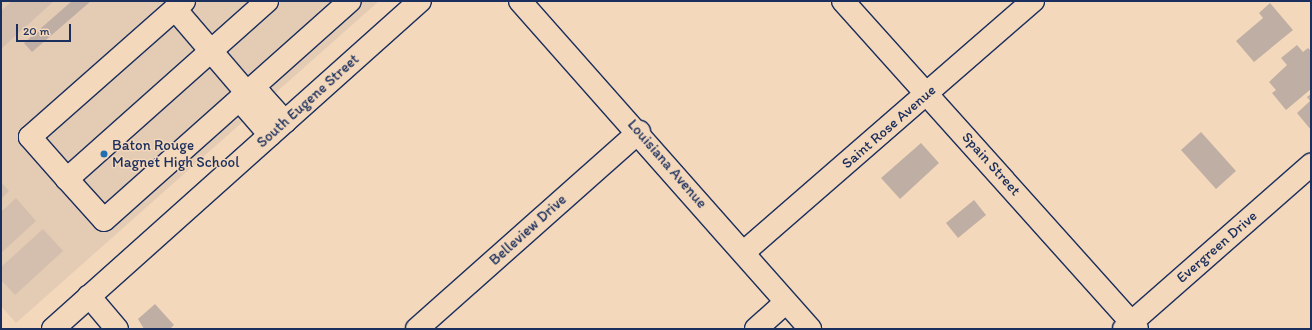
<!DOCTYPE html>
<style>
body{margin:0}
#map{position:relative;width:1312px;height:330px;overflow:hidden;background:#f4d8bb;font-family:Itim,sans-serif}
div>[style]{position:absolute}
.built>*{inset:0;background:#e4cbb4}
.green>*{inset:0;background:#d4bfae}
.building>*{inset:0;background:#bfaea4}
.roads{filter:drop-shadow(1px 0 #1b2f5e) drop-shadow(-1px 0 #1b2f5e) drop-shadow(0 1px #1b2f5e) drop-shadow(0 -1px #1b2f5e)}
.minor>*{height:22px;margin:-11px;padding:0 11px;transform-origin:11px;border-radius:11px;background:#f4d8bb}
.dots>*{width:11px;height:11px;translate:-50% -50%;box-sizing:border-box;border:2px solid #f4d8bb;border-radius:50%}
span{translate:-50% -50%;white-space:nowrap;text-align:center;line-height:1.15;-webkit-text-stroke:3px #f4d8bb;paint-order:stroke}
.street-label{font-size:15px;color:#1b2f5e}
.poi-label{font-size:15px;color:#1b2f5e}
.left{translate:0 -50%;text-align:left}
.frame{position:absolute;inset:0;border:2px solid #1b2f5e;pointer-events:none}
.scale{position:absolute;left:16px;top:24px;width:55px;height:18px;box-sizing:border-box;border:2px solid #1b2f5e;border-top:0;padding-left:5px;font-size:12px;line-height:14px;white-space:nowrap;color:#1b2f5e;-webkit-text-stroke:3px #f4d8bb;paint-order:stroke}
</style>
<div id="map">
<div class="built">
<div style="clip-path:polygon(1px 1px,379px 1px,16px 323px,1px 306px)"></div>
</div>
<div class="green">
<div style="clip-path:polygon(12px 1px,54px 1px,1px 49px,1px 11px)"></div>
<div style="clip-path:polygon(1px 182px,9px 191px,1px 199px)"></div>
<div style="clip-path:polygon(16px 198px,36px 221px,1px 253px,1px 212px)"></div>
<div style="clip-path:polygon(43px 229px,63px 251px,15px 295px,1px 280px,1px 267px)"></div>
</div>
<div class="building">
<div style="clip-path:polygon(72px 1px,91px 1px,32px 52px,24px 43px)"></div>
<div style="clip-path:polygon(1270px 3px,1293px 30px,1254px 62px,1236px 41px,1263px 18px,1259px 13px)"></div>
<div style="clip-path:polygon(1297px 45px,1303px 52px,1308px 48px,1311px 51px,1311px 89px,1286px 110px,1272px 93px,1276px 90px,1269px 82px,1287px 65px,1281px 58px)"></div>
<div style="clip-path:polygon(1311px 94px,1311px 130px,1297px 113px,1310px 101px,1307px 97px)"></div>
<div style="clip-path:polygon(1201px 132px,1236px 171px,1216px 189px,1181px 150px)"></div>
<div style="clip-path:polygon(921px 143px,939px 163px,900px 199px,881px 178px)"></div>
<div style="clip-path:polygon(974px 200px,986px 215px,958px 238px,946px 223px)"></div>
<div style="clip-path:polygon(155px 304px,174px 325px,170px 329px,144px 329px,138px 319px)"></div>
</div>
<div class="roads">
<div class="minor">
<div style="left:184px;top:1px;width:12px;rotate:138deg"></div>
<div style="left:175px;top:9px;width:111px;rotate:49.4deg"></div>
<div style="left:267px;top:1px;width:268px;rotate:138.3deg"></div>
<div style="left:67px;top:179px;width:55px;rotate:47.9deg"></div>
<div style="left:104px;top:220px;width:329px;rotate:-41.7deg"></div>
<div style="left:520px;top:1px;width:438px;rotate:48.5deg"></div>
<div style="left:843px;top:1px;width:440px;rotate:48.1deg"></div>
<div style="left:270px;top:135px;width:37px;rotate:-131deg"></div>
<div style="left:246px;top:107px;width:14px;rotate:-86deg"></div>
<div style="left:247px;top:93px;width:14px;rotate:8deg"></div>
<div style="left:261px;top:95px;width:36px;rotate:48deg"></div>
<div style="left:67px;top:179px;width:56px;rotate:-131.4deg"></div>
<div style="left:30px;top:137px;width:193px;rotate:-41.4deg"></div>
<div style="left:744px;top:252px;width:383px;rotate:-41deg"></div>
<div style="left:89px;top:296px;width:43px;rotate:49.7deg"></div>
<div style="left:53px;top:329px;width:492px;rotate:-41.8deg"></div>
<div style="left:417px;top:329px;width:297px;rotate:-41.6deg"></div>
<div style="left:756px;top:329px;width:40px;rotate:-42deg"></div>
<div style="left:1124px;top:329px;width:249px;rotate:-41.3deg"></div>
</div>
</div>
<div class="dots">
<div style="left:104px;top:154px;background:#1f6fb2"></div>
</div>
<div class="street-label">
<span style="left:308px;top:101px;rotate:-42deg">South Eugene Street</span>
<span style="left:889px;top:127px;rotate:-41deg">Saint Rose Avenue</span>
<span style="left:667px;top:164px;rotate:49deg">Louisiana Avenue</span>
<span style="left:991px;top:164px;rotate:48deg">Spain Street</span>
<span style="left:528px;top:230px;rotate:-42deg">Belleview Drive</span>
<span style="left:1217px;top:247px;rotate:-41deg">Evergreen Drive</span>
</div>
<div class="poi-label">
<span class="left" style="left:112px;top:154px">Baton Rouge<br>Magnet High School</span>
</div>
<div class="frame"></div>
<div class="scale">20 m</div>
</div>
